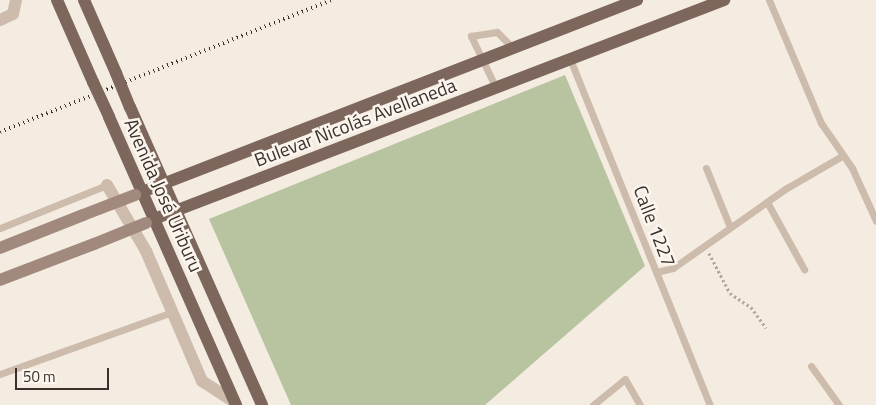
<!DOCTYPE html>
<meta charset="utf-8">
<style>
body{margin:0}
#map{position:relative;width:876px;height:405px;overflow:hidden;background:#f4ebe1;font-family:"Titillium Web",sans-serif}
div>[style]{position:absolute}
.green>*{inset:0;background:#b8c4a0}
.path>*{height:2.5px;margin-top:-1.25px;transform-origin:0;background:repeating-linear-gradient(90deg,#b9a596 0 2.5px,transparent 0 5px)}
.service>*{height:7px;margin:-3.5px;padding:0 3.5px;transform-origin:3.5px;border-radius:3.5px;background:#cdbbac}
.minor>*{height:12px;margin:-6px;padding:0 6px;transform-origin:6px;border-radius:6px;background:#cdbbac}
.secondary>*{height:12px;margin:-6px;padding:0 6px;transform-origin:6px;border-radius:6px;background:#a18a7d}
.primary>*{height:12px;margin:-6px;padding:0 6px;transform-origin:6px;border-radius:6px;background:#7d675c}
.rail>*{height:4px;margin-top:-2px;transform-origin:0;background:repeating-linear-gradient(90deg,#3b302b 0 1px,transparent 0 5px)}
.secondary-bridge>*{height:12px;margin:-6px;padding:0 6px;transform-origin:6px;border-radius:6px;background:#a18a7d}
.primary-bridge>*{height:12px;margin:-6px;padding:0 6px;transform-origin:6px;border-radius:6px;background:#7d675c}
span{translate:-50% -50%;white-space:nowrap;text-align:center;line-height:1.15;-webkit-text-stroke:5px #fbf5ee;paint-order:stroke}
.street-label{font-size:19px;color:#3b302b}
.scale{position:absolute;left:15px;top:368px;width:94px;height:22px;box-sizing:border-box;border:2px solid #3b302b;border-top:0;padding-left:6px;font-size:15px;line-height:18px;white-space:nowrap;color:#3b302b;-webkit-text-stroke:4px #fbf5ee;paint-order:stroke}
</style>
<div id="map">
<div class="green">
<div style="clip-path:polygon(565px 75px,645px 266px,485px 405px,291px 405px,209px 219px)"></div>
</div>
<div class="path">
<div style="left:709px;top:253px;width:45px;rotate:62.3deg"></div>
<div style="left:730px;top:293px;width:25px;rotate:34deg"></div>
<div style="left:751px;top:307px;width:26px;rotate:54deg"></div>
</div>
<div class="service">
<div style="left:769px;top:0;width:134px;rotate:67.1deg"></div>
<div style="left:821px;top:123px;width:55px;rotate:55.4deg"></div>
<div style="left:852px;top:168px;width:58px;rotate:65.6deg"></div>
<div style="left:570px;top:59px;width:373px;rotate:68deg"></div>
<div style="left:496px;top:88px;width:58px;rotate:-115.7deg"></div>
<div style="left:471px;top:36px;width:26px;rotate:-9deg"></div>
<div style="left:497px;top:32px;width:23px;rotate:45deg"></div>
<div style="left:706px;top:168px;width:64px;rotate:67.9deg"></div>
<div style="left:767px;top:202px;width:77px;rotate:61.1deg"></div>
<div style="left:0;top:228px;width:115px;rotate:-21.9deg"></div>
<div style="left:656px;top:272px;width:17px;rotate:-13deg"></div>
<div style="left:673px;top:268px;width:137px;rotate:-35.2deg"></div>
<div style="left:785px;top:189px;width:66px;rotate:-30.1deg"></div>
<div style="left:811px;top:366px;width:48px;rotate:54.3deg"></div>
<div style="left:0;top:374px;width:183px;rotate:-19.8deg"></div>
<div style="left:593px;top:405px;width:41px;rotate:-39.1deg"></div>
<div style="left:625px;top:379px;width:30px;rotate:60deg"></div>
</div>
<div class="minor">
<div style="left:0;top:20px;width:14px;rotate:-25deg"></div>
<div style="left:13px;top:14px;width:14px;rotate:-78deg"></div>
<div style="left:107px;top:185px;width:77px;rotate:59.4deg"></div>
<div style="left:146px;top:251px;width:142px;rotate:66.7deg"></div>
<div style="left:202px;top:381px;width:38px;rotate:33deg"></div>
</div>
<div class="secondary">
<div style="left:0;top:248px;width:89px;rotate:-21.7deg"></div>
<div style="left:0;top:280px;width:101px;rotate:-21deg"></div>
</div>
<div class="primary">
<div style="left:57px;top:0;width:90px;rotate:66.3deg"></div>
<div style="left:84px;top:0;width:80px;rotate:66.3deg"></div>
<div style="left:130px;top:107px;width:326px;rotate:66.1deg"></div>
<div style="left:109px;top:117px;width:315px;rotate:66.2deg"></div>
<div style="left:142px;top:192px;width:531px;rotate:-21.2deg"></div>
<div style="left:154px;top:219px;width:611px;rotate:-21.02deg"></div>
</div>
<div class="rail">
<div style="left:0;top:132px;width:356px;rotate:-21.7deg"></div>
</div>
<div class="secondary-bridge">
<div style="left:83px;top:215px;width:56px;rotate:-21deg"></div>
<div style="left:94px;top:244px;width:56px;rotate:-22deg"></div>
</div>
<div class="primary-bridge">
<div style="left:116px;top:73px;width:37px;rotate:68deg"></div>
<div style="left:93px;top:82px;width:38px;rotate:65deg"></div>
</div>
<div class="street-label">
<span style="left:355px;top:122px;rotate:-21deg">Bulevar Nicolás Avellaneda</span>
<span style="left:164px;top:195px;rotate:66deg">Avenida José Uriburu</span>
<span style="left:655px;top:226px;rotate:69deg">Calle 1227</span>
</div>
<div class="scale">50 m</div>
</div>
